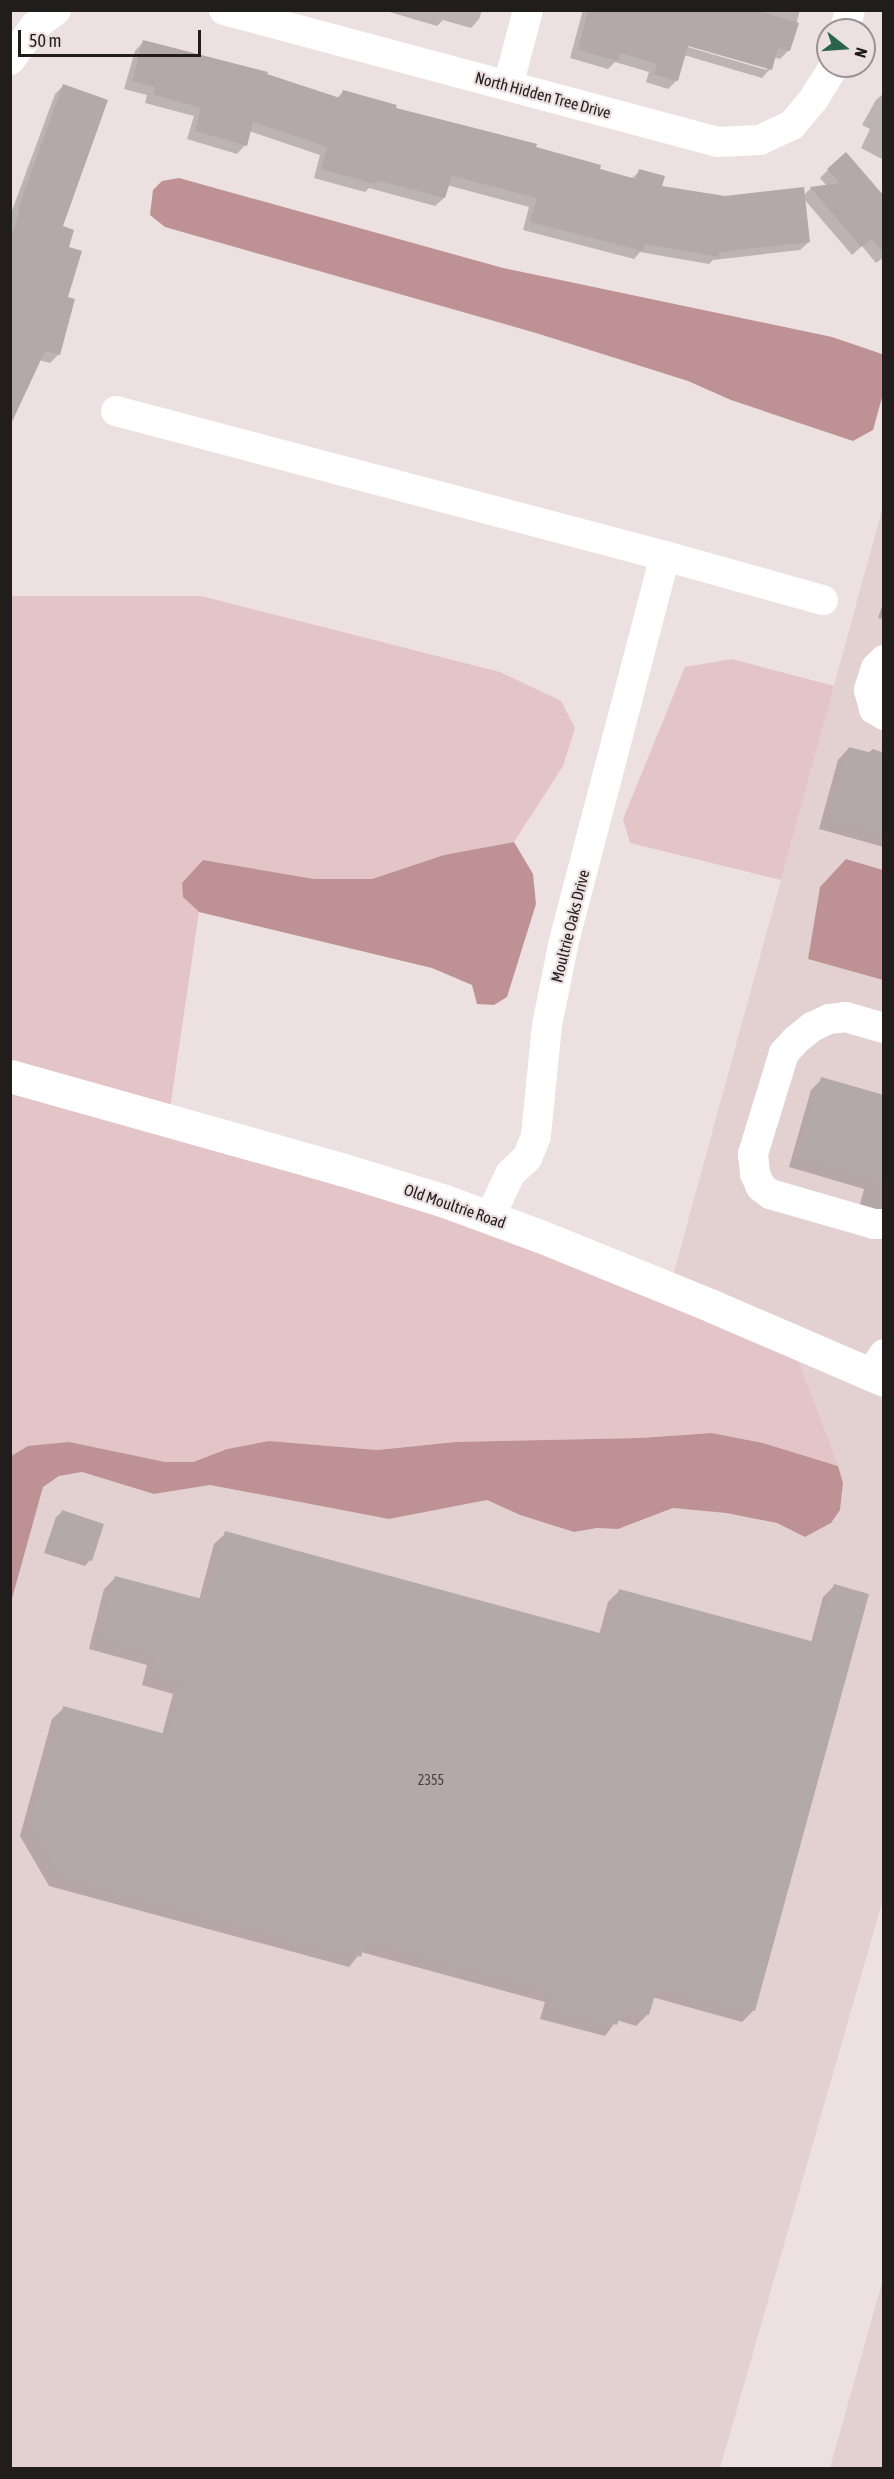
<!DOCTYPE html>
<style>
body{margin:0}
#map{position:relative;width:894px;height:2479px;overflow:hidden;background:#ece0e1;font-family:"Asap Condensed",sans-serif}
div>[style]{position:absolute}
.built>*{inset:0;background:#e3d0d1}
.green>*{inset:0;background:#e3c5c7}
.water>*{inset:0;background:#be9295}
.shadow>*{inset:0;background:#0003}
.building>*{inset:0;background:#b3a9a9}
.minor>*{height:30px;margin:-15px;padding:0 15px;transform-origin:15px;border-radius:15px;background:#fff}
.major>*{height:33px;margin:-16.5px;padding:0 16.5px;transform-origin:16.5px;border-radius:16.5px;background:#fff}
span{translate:-50% -50%;white-space:nowrap;text-align:center;line-height:1.15;-webkit-text-stroke:4.5px #ece0e1;paint-order:stroke}
.number-label{font-size:14px;color:#464040}
.number-label span{-webkit-text-stroke-width:0}
.street-label{font-size:16px;color:#211d1d}
.frame{position:absolute;inset:0;border:12px solid #211d1d;pointer-events:none}
.north{position:absolute;left:816px;top:18px;width:60px;height:60px;box-sizing:border-box;background:#ece0e1;border:2px solid #9b9293;border-radius:50%;rotate:107deg;font-size:16px;font-weight:700;line-height:24px;text-align:center;color:#211d1d}
.north::after{content:'';display:block;margin:auto;width:21px;height:27px;background:#2b644d;clip-path:polygon(50% 0,100% 100%,50% 72%,0 100%)}
.scale{position:absolute;left:18px;top:30px;width:183px;height:27px;box-sizing:border-box;border:3px solid #211d1d;border-top:0;padding-left:8px;font-size:18px;line-height:21px;white-space:nowrap;color:#211d1d;-webkit-text-stroke:4px #ece0e1;paint-order:stroke}
</style>
<div id="map">
<div class="built">
<div style="clip-path:polygon(883px 506px,883px 870px,846px 859px,820px 887px,808px 959px,883px 980px,883px 1367px,673px 1276px)"></div>
<div style="clip-path:polygon(797px 1357px,883px 1394px,883px 1899px,720px 2468px,11px 2468px,10px 1602px,43px 1487px,59px 1476px,82px 1472px,154px 1494px,210px 1485px,389px 1519px,487px 1500px,520px 1515px,574px 1532px,597px 1528px,618px 1529px,673px 1508px,726px 1513px,777px 1523px,805px 1537px,831px 1523px,840px 1510px,843px 1483px)"></div>
<div style="clip-path:polygon(883px 2279px,883px 2468px,830px 2468px)"></div>
</div>
<div class="green">
<div style="clip-path:polygon(10px 596px,201px 596px,500px 672px,561px 701px,575px 728px,563px 766px,514px 842px,444px 855px,372px 879px,314px 879px,203px 860px,183px 897px,199px 912px,170px 1108px,11px 1063px)"></div>
<div style="clip-path:polygon(732px 659px,834px 686px,781px 880px,630px 843px,623px 819px,685px 667px)"></div>
<div style="clip-path:polygon(11px 1089px,438px 1212px,797px 1357px,838px 1466px,763px 1443px,712px 1433px,640px 1438px,455px 1442px,377px 1450px,269px 1441px,227px 1449px,193px 1462px,165px 1462px,29px 1446px,11px 1456px)"></div>
</div>
<div class="water">
<div style="clip-path:polygon(179px 178px,503px 268px,832px 337px,882px 354px,883px 394px,873px 430px,853px 441px,731px 400px,688px 381px,536px 333px,165px 227px,150px 215px,153px 190px,162px 181px)"></div>
<div style="clip-path:polygon(514px 842px,533px 874px,536px 904px,507px 997px,494px 1005px,477px 1004px,472px 985px,432px 968px,199px 912px,183px 897px,182px 883px,203px 860px,314px 879px,372px 879px,444px 855px)"></div>
<div style="clip-path:polygon(846px 859px,883px 870px,883px 980px,808px 959px,820px 887px)"></div>
<div style="clip-path:polygon(712px 1433px,763px 1443px,838px 1466px,843px 1483px,840px 1510px,831px 1523px,805px 1537px,777px 1523px,726px 1513px,673px 1508px,618px 1529px,597px 1528px,574px 1532px,520px 1515px,487px 1500px,389px 1519px,210px 1485px,154px 1494px,82px 1472px,59px 1476px,43px 1487px,11px 1602px,11px 1456px,28px 1446px,69px 1442px,165px 1462px,193px 1462px,227px 1449px,269px 1441px,377px 1450px,455px 1442px,640px 1438px)"></div>
</div>
<div class="shadow">
<div style="clip-path:polygon(383px 10px,482px 10px,479px 19px,471px 28px,443px 20px,437px 26px)"></div>
<div style="clip-path:polygon(evenodd,583px 10px,800px 10px,789px 50px,780px 59px,774px 57px,770px 69px,762px 78px,684px 55px,677px 80px,668px 89px,646px 82px,649px 72px,615px 62px,608px 69px,570px 58px,583px 10px,682px 42px,767px 67px,767px 70px,681px 45px,682px 42px)"></div>
<div style="clip-path:polygon(143px 42px,265px 75px,336px 99px,343px 92px,394px 109px,535px 148px,631px 179px,640px 171px,660px 187px,725px 198px,804px 195px,811px 188px,827px 186px,820px 178px,828px 170px,884px 198px,884px 257px,876px 263px,862px 246px,852px 255px,804px 199px,809px 242px,800px 250px,713px 260px,709px 264px,640px 252px,634px 259px,523px 230px,529px 207px,447px 185px,444px 198px,435px 206px,369px 188px,365px 192px,314px 178px,320px 155px,249px 131px,245px 145px,237px 154px,187px 139px,194px 116px,145px 103px,147px 95px,124px 89px,135px 51px)"></div>
<div style="clip-path:polygon(63px 86px,61px 227px,67px 248px,66px 298px,59px 354px,50px 363px,39px 360px,10px 422px,10px 216px,55px 94px)"></div>
<div style="clip-path:polygon(884px 93px,884px 160px,861px 148px,870px 129px,862px 125px,876px 100px)"></div>
<div style="clip-path:polygon(884px 600px,884px 619px,878px 618px)"></div>
<div style="clip-path:polygon(849px 748px,868px 753px,873px 749px,884px 753px,884px 847px,819px 829px,838px 760px)"></div>
<div style="clip-path:polygon(822px 1079px,884px 1096px,884px 1213px,857px 1215px,864px 1189px,789px 1167px,811px 1090px)"></div>
<div style="clip-path:polygon(62px 1512px,90px 1560px,85px 1566px,44px 1553px,56px 1517px)"></div>
<div style="clip-path:polygon(226px 1533px,599px 1635px,608px 1602px,620px 1590px,811px 1643px,823px 1597px,834px 1586px,754px 2010px,742px 2022px,652px 1997px,648px 2014px,636px 2026px,617px 2020px,605px 2036px,540px 2019px,545px 2002px,361px 1952px,349px 1967px,49px 1886px,20px 1836px,52px 1719px,64px 1708px,162px 1735px,173px 1694px,142px 1685px,147px 1665px,89px 1649px,104px 1589px,115px 1578px,199px 1600px,214px 1544px)"></div>
</div>
<div class="building">
<div style="clip-path:polygon(588px 10px,755px 10px,799px 23px,790px 51px,778px 48px,772px 70px,688px 46px,678px 81px,654px 74px,657px 64px,620px 53px,618px 61px,578px 50px)"></div>
<div style="clip-path:polygon(143px 40px,268px 72px,267px 74px,340px 98px,343px 90px,397px 105px,396px 108px,537px 144px,536px 147px,601px 165px,600px 169px,636px 179px,639px 169px,665px 176px,662px 186px,725px 196px,804px 187px,810px 242px,719px 252px,719px 257px,645px 244px,643px 251px,530px 222px,537px 198px,452px 176px,445px 198px,376px 180px,375px 184px,321px 169px,327px 147px,253px 122px,247px 146px,195px 131px,201px 108px,153px 94px,155px 87px,132px 81px)"></div>
<div style="clip-path:polygon(63px 84px,108px 100px,63px 226px,74px 230px,69px 247px,82px 251px,68px 297px,75px 299px,60px 355px,45px 351px,10px 426px,10px 242px,20px 209px,18px 209px)"></div>
<div style="clip-path:polygon(846px 152px,884px 196px,884px 253px,872px 239px,861px 247px,810px 187px,840px 183px,827px 169px)"></div>
<div style="clip-path:polygon(849px 747px,884px 756px,884px 833px,830px 817px)"></div>
<div style="clip-path:polygon(821px 1077px,884px 1095px,884px 1181px,799px 1156px)"></div>
<div style="clip-path:polygon(62px 1510px,104px 1524px,92px 1561px,49px 1547px)"></div>
<div style="clip-path:polygon(225px 1531px,607px 1635px,619px 1589px,818px 1643px,834px 1584px,869px 1594px,755px 2011px,658px 1985px,649px 2015px,622px 2008px,617px 2025px,551px 2007px,555px 1991px,366px 1939px,361px 1957px,61px 1875px,31px 1824px,63px 1706px,169px 1735px,184px 1682px,152px 1673px,158px 1654px,100px 1637px,115px 1576px,206px 1600px)"></div>
</div>
<div class="minor">
<div style="left:224px;top:10px;width:511px;rotate:14.96deg"></div>
<div style="left:718px;top:142px;width:42px;rotate:-2.7deg"></div>
<div style="left:760px;top:140px;width:35px;rotate:-25deg"></div>
<div style="left:792px;top:125px;width:33px;rotate:-50deg"></div>
<div style="left:813px;top:100px;width:40px;rotate:-58deg"></div>
<div style="left:845px;top:30px;width:21px;rotate:-76deg"></div>
<div style="left:10px;top:60px;width:42px;rotate:-53.7deg"></div>
<div style="left:35px;top:26px;width:26px;rotate:-37deg"></div>
<div style="left:508px;top:86px;width:79px;rotate:-75.3deg"></div>
<div style="left:116px;top:411px;width:568px;rotate:14.79deg"></div>
<div style="left:665px;top:556px;width:403px;rotate:104.7deg"></div>
<div style="left:563px;top:946px;width:81px;rotate:101.4deg"></div>
<div style="left:547px;top:1025px;width:112px;rotate:95.7deg"></div>
<div style="left:536px;top:1136px;width:24px;rotate:112deg"></div>
<div style="left:527px;top:1158px;width:23px;rotate:137deg"></div>
<div style="left:510px;top:1174px;width:47px;rotate:114.9deg"></div>
<div style="left:665px;top:556px;width:164px;rotate:15.6deg"></div>
<div style="left:884px;top:660px;width:11px;rotate:135deg"></div>
<div style="left:876px;top:668px;width:23px;rotate:108deg"></div>
<div style="left:869px;top:690px;width:20px;rotate:75deg"></div>
<div style="left:874px;top:709px;width:12px;rotate:31deg"></div>
<div style="left:884px;top:1028px;width:40px;rotate:-164deg"></div>
<div style="left:846px;top:1017px;width:17px;rotate:173deg"></div>
<div style="left:829px;top:1019px;width:19px;rotate:155deg"></div>
<div style="left:812px;top:1027px;width:21px;rotate:141deg"></div>
<div style="left:796px;top:1040px;width:18px;rotate:133deg"></div>
<div style="left:784px;top:1053px;width:106px;rotate:107.1deg"></div>
<div style="left:753px;top:1154px;width:20px;rotate:84deg"></div>
<div style="left:755px;top:1174px;width:14px;rotate:65deg"></div>
<div style="left:761px;top:1187px;width:11px;rotate:38deg"></div>
<div style="left:770px;top:1194px;width:108px;rotate:16.1deg"></div>
<div style="left:874px;top:1224px;width:10px"></div>
<div style="left:870px;top:1375px;width:25px;rotate:-56deg"></div>
</div>
<div class="major">
<div style="left:10px;top:1076px;width:344px;rotate:15.7deg"></div>
<div style="left:341px;top:1169px;width:106px;rotate:17.1deg"></div>
<div style="left:442px;top:1200px;width:104px;rotate:20.2deg"></div>
<div style="left:540px;top:1236px;width:186px;rotate:22.1deg"></div>
<div style="left:712px;top:1306px;width:187px;rotate:23.3deg"></div>
</div>
<div class="number-label">
<span style="left:431px;top:1780px">2355</span>
</div>
<div class="street-label">
<span style="left:543px;top:95px;rotate:15deg">North Hidden Tree Drive</span>
<span style="left:570px;top:926px;rotate:-76deg">Moultrie Oaks Drive</span>
<span style="left:455px;top:1206px;rotate:19deg">Old Moultrie Road</span>
</div>
<div class="frame"></div>
<div class="north">N</div>
<div class="scale">50 m</div>
</div>
